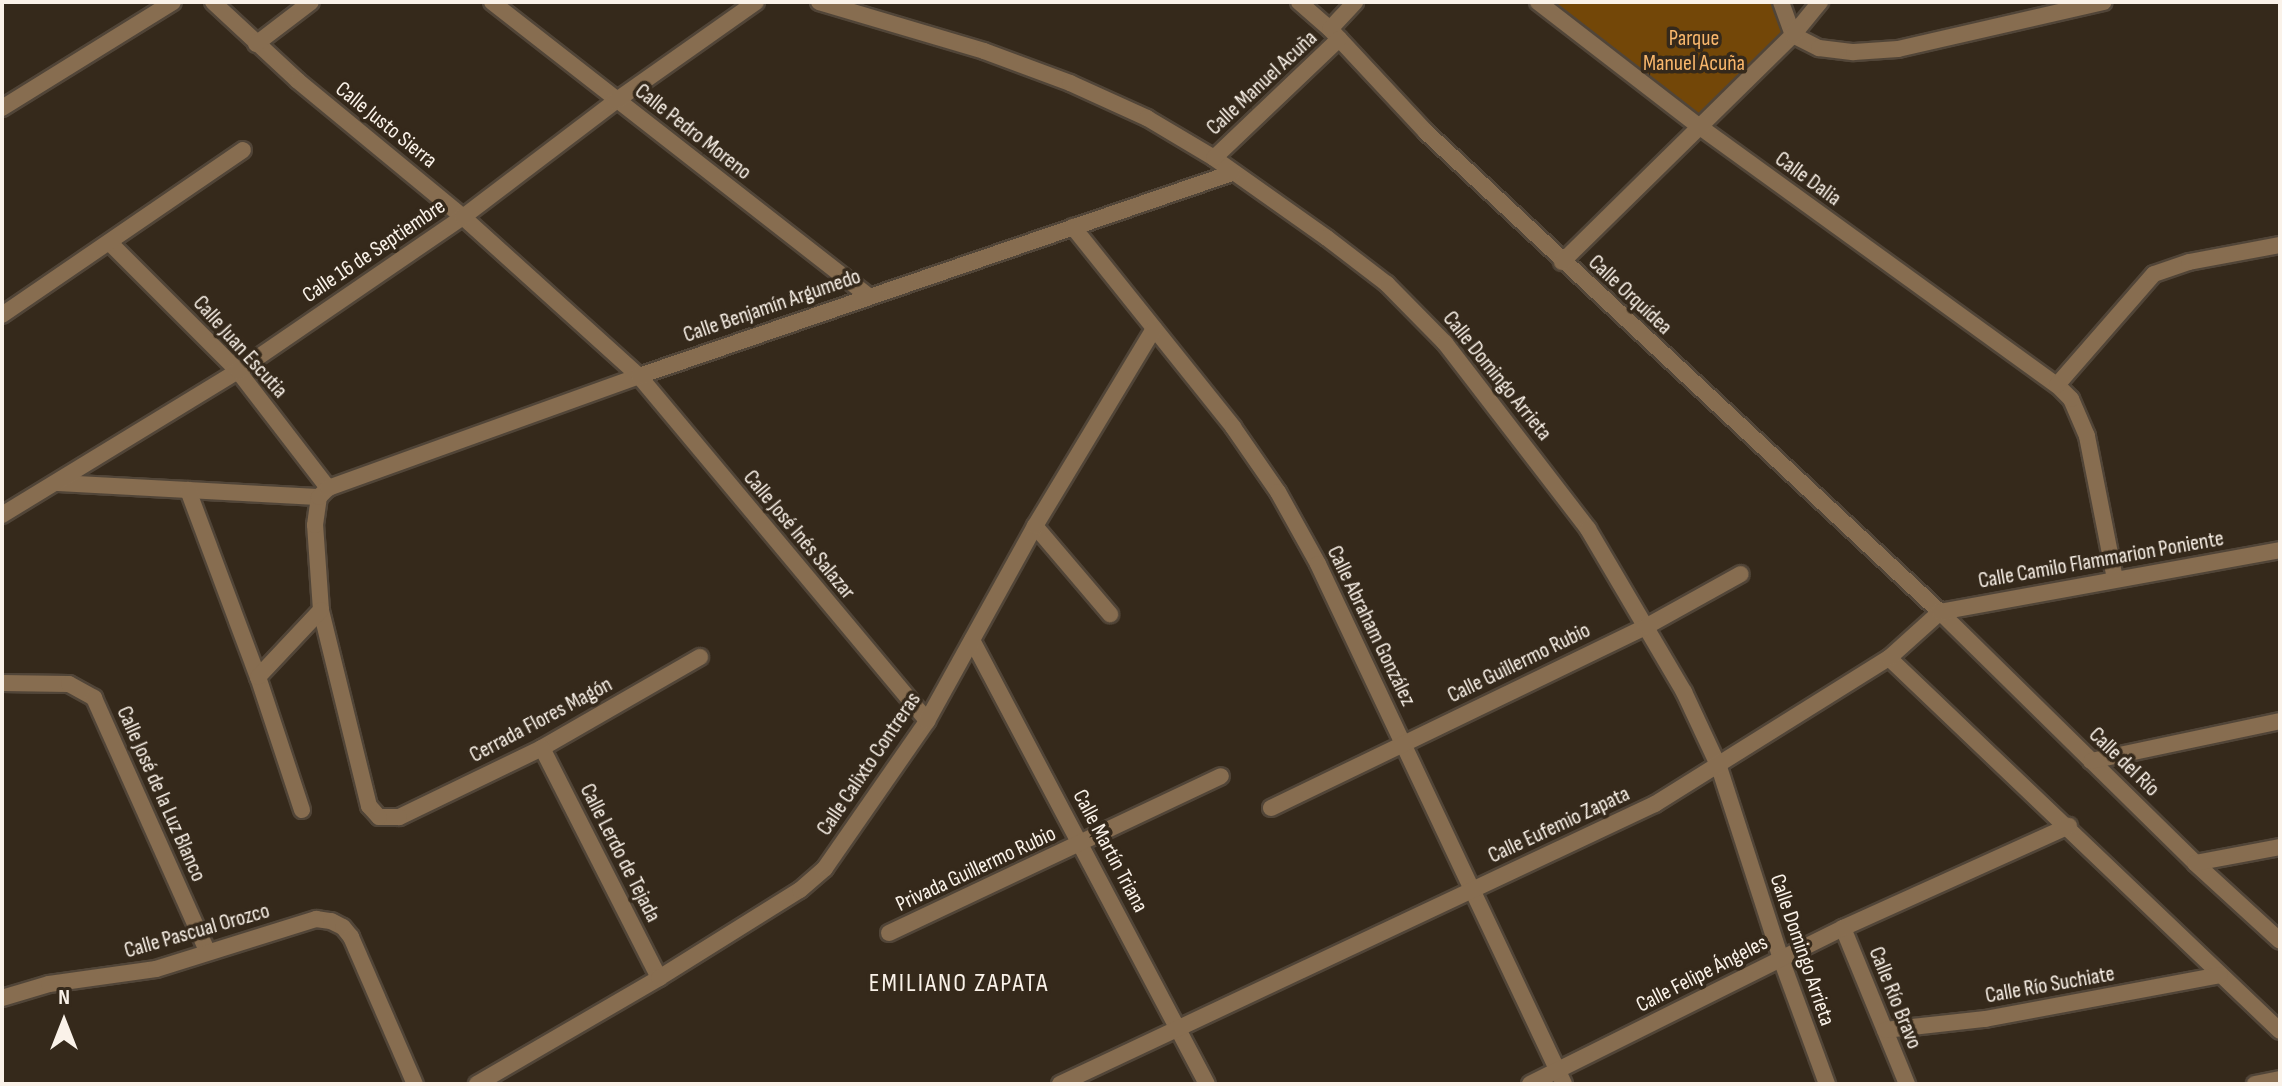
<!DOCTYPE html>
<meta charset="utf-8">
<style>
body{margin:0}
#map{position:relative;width:2282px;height:1086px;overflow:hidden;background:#35291b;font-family:"Sofia Sans Condensed",sans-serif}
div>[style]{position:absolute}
.green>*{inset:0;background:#734708}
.roads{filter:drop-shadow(2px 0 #514538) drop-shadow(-2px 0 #514538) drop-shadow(0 2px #514538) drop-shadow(0 -2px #514538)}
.street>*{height:16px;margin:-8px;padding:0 8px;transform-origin:8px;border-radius:8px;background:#876d50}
span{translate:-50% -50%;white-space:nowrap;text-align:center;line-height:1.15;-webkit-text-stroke:7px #35291b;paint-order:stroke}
.park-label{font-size:22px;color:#f9b76c}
.street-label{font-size:22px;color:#faf2e9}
.quarter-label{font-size:26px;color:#faf2e9;letter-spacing:2px}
.frame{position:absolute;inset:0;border:4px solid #faf2e9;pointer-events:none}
.north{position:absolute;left:24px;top:982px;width:80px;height:80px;-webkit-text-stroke:6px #35291b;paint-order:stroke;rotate:0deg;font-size:22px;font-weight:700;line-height:32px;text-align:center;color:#faf2e9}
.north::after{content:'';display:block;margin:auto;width:28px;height:36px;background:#faf2e9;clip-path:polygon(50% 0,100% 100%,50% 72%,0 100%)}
</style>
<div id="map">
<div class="green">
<div style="clip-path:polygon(1549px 2px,1776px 2px,1784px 30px,1699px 118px)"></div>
</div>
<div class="roads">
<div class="street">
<div style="left:213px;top:2px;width:116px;rotate:42.9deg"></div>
<div style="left:298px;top:81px;width:214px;rotate:39.5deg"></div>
<div style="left:463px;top:217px;width:237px;rotate:42.1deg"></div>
<div style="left:639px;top:376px;width:449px;rotate:50.1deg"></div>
<div style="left:492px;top:2px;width:477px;rotate:38deg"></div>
<div style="left:819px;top:2px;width:172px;rotate:16.5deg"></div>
<div style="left:984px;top:51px;width:92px;rotate:20.4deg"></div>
<div style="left:1070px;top:83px;width:85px;rotate:24.4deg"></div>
<div style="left:1147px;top:118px;width:78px;rotate:30.8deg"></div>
<div style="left:1214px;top:158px;width:138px;rotate:35.3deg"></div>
<div style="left:1327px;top:238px;width:76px;rotate:37.5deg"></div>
<div style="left:1387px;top:284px;width:83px;rotate:45.5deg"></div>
<div style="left:1445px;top:343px;width:235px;rotate:52.4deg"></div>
<div style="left:1588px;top:529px;width:189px;rotate:59.5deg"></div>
<div style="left:1684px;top:692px;width:83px;rotate:65deg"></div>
<div style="left:1719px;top:767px;width:202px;rotate:72.1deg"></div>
<div style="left:1781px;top:959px;width:133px;rotate:69.8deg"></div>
<div style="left:1299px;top:2px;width:41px;rotate:41.1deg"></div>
<div style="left:1330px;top:29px;width:141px;rotate:47deg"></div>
<div style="left:1426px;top:132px;width:703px;rotate:43.04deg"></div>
<div style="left:1940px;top:612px;width:358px;rotate:44.5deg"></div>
<div style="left:2195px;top:863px;width:115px;rotate:42.5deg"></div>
<div style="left:1538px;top:2px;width:205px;rotate:37.7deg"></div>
<div style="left:1700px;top:127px;width:440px;rotate:35.9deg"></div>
<div style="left:1781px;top:2px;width:35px;rotate:70deg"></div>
<div style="left:1330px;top:29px;width:37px;rotate:-47deg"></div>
<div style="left:1793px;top:35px;width:29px;rotate:27deg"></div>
<div style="left:1819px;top:48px;width:35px;rotate:7deg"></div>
<div style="left:1854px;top:52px;width:44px;rotate:-3.9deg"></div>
<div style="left:1898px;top:49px;width:211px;rotate:-12.9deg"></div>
<div style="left:256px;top:44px;width:69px;rotate:-37.4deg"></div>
<div style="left:2px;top:108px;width:201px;rotate:-31.8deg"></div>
<div style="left:1214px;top:158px;width:173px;rotate:-43.6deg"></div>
<div style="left:1073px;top:227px;width:256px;rotate:51.3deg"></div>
<div style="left:1233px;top:427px;width:79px;rotate:55.3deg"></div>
<div style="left:1278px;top:492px;width:82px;rotate:60.9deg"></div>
<div style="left:1318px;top:564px;width:575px;rotate:64.68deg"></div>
<div style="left:110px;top:243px;width:181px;rotate:45deg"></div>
<div style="left:238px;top:371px;width:148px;rotate:52.4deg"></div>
<div style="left:1562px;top:262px;width:324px;rotate:-44.5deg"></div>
<div style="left:1793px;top:35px;width:43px;rotate:-50.7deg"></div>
<div style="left:2px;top:315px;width:292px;rotate:-34.4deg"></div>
<div style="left:57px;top:483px;width:262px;rotate:3.1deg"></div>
<div style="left:188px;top:490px;width:200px;rotate:69.5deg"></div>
<div style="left:2px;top:515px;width:276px;rotate:-31.4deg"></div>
<div style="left:238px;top:371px;width:273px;rotate:-34.4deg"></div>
<div style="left:463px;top:217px;width:193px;rotate:-37.2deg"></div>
<div style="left:617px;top:100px;width:170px;rotate:-35.2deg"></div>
<div style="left:1035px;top:526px;width:116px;rotate:49.6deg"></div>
<div style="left:2115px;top:579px;width:146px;rotate:-101.1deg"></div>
<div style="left:2087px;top:436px;width:40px;rotate:-113.4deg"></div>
<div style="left:2071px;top:399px;width:20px;rotate:-135deg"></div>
<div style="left:2057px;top:385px;width:147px;rotate:-48.9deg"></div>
<div style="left:2154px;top:274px;width:37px;rotate:-19deg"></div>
<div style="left:2189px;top:262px;width:93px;rotate:-10.6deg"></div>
<div style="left:972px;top:640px;width:502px;rotate:62.11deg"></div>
<div style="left:700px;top:657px;width:182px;rotate:150.1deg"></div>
<div style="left:542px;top:748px;width:159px;rotate:154.2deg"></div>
<div style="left:399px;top:817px;width:20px;rotate:180deg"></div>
<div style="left:379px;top:817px;width:15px;rotate:-132deg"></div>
<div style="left:369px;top:806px;width:202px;rotate:-103.8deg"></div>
<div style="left:321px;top:610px;width:85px;rotate:-94deg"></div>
<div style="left:315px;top:525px;width:28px;rotate:-82deg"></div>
<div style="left:319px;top:497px;width:13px;rotate:-45deg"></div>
<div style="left:328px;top:488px;width:331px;rotate:-19.8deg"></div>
<div style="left:639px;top:376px;width:627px;rotate:-18.9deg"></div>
<div style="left:1889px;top:658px;width:540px;rotate:43.65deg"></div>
<div style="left:2px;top:683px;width:67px;rotate:0.9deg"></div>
<div style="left:69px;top:684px;width:29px;rotate:29deg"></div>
<div style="left:94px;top:698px;width:277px;rotate:65.9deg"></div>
<div style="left:542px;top:748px;width:258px;rotate:63deg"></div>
<div style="left:2091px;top:761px;width:193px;rotate:-11.9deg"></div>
<div style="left:1271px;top:808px;width:418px;rotate:-25.8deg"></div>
<div style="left:1647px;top:626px;width:107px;rotate:-29deg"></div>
<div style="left:302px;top:810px;width:140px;rotate:-108.3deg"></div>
<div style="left:258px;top:677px;width:92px;rotate:-46.8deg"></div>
<div style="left:2195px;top:863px;width:86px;rotate:-10.7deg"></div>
<div style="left:1843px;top:928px;width:169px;rotate:67.7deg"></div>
<div style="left:889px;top:933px;width:367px;rotate:-25.3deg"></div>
<div style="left:2px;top:998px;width:49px;rotate:-16.6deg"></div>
<div style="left:49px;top:984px;width:108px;rotate:-8deg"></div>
<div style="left:156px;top:969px;width:168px;rotate:-17.4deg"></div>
<div style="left:316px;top:919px;width:15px;rotate:8deg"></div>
<div style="left:331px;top:921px;width:13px;rotate:27deg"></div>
<div style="left:343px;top:927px;width:13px;rotate:51deg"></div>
<div style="left:351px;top:937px;width:160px;rotate:66.5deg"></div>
<div style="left:1885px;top:1030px;width:101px;rotate:-6.3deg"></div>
<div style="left:1985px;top:1019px;width:239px;rotate:-10.6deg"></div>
<div style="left:477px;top:1084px;width:211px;rotate:-30.2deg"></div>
<div style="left:659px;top:978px;width:166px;rotate:-32deg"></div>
<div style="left:800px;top:890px;width:33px;rotate:-41deg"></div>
<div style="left:825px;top:868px;width:179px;rotate:-55.2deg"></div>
<div style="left:927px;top:721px;width:223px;rotate:-61deg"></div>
<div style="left:1035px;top:526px;width:230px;rotate:-58.9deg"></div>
<div style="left:1060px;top:1084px;width:658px;rotate:-25.2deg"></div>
<div style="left:1655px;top:804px;width:276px;rotate:-32deg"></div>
<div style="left:1889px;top:658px;width:69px;rotate:-42deg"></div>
<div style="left:1940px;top:612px;width:346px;rotate:-10.3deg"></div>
<div style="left:1530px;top:1084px;width:350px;rotate:-26.5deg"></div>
<div style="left:1843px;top:928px;width:248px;rotate:-24.3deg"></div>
<div style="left:2255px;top:1084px;width:25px;rotate:-11deg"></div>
</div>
</div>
<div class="park-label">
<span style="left:1694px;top:51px">Parque<br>Manuel Acuña</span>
</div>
<div class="street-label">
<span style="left:1262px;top:83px;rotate:-43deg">Calle Manuel Acuña</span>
<span style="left:386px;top:125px;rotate:39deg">Calle Justo Sierra</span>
<span style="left:693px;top:132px;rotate:38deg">Calle Pedro Moreno</span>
<span style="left:1808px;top:179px;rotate:36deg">Calle Dalia</span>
<span style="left:374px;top:251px;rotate:-34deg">Calle 16 de Septiembre</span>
<span style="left:1630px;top:295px;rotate:43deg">Calle Orquídea</span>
<span style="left:772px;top:306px;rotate:-19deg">Calle Benjamín Argumedo</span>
<span style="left:240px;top:347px;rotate:48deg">Calle Juan Escutia</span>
<span style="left:1497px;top:376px;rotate:51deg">Calle Domingo Arrieta</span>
<span style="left:799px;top:535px;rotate:50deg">Calle José Inés Salazar</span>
<span style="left:2101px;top:560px;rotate:-10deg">Calle Camilo Flammarion Poniente</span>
<span style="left:1371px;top:626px;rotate:64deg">Calle Abraham González</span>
<span style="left:1519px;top:663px;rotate:-26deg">Calle Guillermo Rubio</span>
<span style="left:541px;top:720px;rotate:-28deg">Cerrada Flores Magón</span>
<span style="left:2124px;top:762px;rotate:44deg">Calle del Río</span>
<span style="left:869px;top:764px;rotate:-56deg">Calle Calixto Contreras</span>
<span style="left:161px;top:794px;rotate:66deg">Calle José de la Luz Blanco</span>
<span style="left:1559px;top:825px;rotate:-25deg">Calle Eufemio Zapata</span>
<span style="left:1110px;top:851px;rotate:62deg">Calle Martín Triana</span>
<span style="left:620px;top:853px;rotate:63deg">Calle Lerdo de Tejada</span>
<span style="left:976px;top:869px;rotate:-25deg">Privada Guillermo Rubio</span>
<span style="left:197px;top:931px;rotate:-16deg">Calle Pascual Orozco</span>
<span style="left:1802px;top:950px;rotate:71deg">Calle Domingo Arrieta</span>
<span style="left:1702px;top:974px;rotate:-27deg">Calle Felipe Ángeles</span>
<span style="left:2050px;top:985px;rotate:-10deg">Calle Río Suchiate</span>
<span style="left:1895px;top:998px;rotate:68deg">Calle Río Bravo</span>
</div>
<div class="quarter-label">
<span style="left:959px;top:984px">EMILIANO ZAPATA</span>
</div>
<div class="frame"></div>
<div class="north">N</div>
</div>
